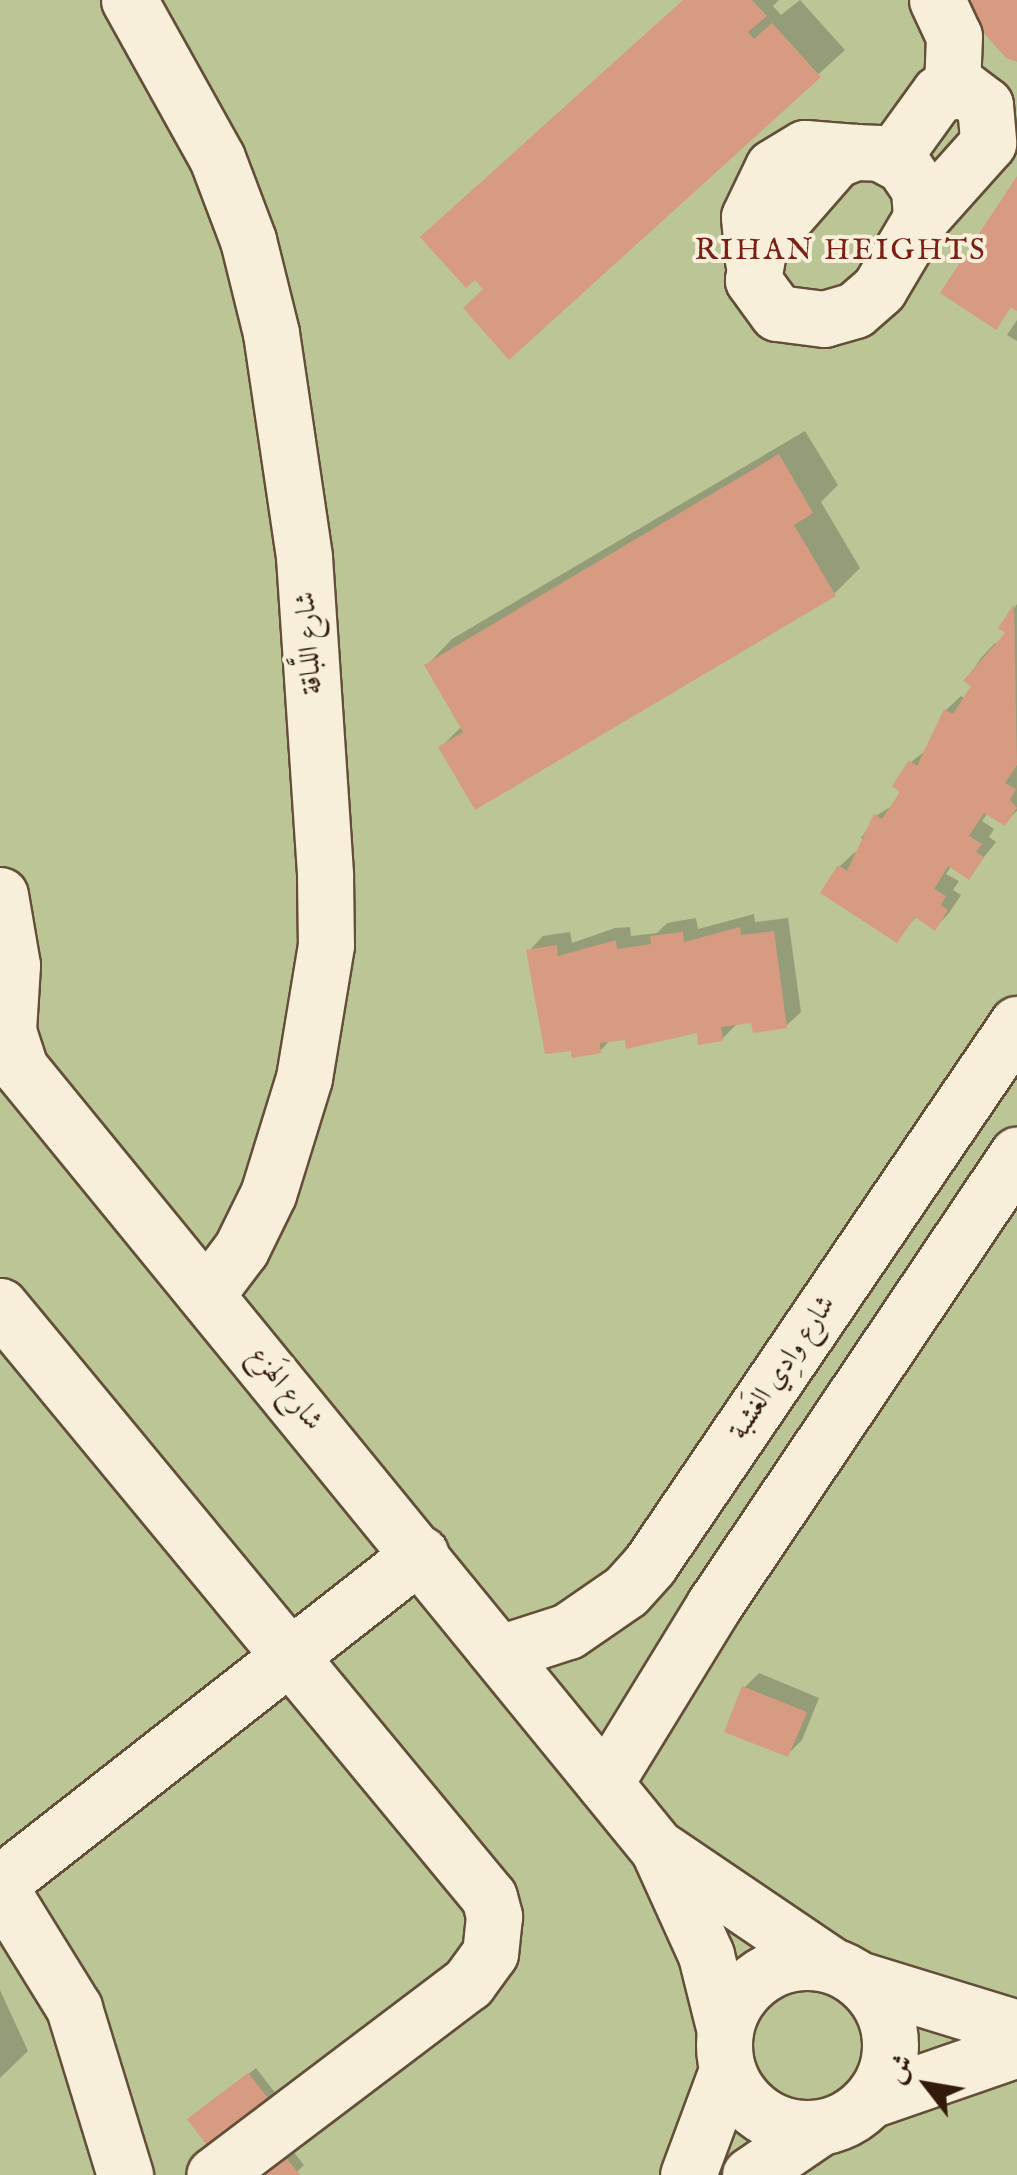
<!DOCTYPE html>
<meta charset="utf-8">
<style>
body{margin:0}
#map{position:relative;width:1017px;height:2175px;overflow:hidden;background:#f4e6c6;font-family:"IM FELL English",Amiri,serif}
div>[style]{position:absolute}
.green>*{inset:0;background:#bbc596}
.shadow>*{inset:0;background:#0003}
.building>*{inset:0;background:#d79b82}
.roads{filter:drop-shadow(2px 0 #644e38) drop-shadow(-2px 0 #644e38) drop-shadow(0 2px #644e38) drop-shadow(0 -2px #644e38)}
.minor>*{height:55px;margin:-27.5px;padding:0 27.5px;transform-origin:27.5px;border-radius:27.5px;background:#f8efda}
.minor>.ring{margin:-27.5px;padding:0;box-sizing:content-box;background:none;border:55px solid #f8efda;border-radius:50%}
span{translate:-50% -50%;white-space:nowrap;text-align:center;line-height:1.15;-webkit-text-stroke:8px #f8efda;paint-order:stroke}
.street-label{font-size:28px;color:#341b09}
.neighbourhood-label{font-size:30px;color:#7a1f14;letter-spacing:2.5px}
.north{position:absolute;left:877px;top:2035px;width:100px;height:100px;-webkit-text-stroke:8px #f8efda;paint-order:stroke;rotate:301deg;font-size:28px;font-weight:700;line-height:40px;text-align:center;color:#341b09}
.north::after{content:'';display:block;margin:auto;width:35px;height:45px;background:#341b09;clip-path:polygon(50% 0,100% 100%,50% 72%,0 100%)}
</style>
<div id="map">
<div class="green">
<div style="clip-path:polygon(0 0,1017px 0,1017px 2175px,0 2175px)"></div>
</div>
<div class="shadow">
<div style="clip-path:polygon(684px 0,779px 0,773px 6px,781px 15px,800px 0,845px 50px,509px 356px,485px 289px)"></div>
<div style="clip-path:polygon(1017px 320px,1017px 341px,1007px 335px)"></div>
<div style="clip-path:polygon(805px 431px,838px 485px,821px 502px,860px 568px,834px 594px,441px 747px,462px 726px,427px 665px,452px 639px)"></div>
<div style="clip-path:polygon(1017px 604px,1017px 811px,1005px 823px,988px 812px,982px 821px,994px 829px,989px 837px,996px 842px,969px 876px,952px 865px,946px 874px,959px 881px,953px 890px,961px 895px,949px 913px,935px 928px,917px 916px,897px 939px,824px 892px,840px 866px,855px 852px,860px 856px,868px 843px,861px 838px,876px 816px,895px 804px,911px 762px,928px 749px,946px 710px,961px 696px,966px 699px,975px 685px,966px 680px,981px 658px,995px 643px,1000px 647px,1009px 633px,1001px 627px)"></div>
<div style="clip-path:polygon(754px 914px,755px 922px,788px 918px,801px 1012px,786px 1026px,753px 1020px,736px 1025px,722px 1039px,699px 1030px,611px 1039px,600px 1051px,529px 951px,543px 936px,570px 932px,572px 943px,615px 928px,630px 927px,631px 936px,657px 933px,667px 923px,696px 918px,698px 929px)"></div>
<div style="clip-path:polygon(759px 1673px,819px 1698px,802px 1740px,788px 1754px,744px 1688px)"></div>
<div style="clip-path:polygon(0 1990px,28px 2051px,0 2078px)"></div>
<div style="clip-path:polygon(256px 2068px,276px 2094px,269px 2101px,197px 2113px)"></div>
<div style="clip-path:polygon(284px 2140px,304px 2165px,294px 2175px,241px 2175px)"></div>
</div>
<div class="building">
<div style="clip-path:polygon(683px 0,752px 0,767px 16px,748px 32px,754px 39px,772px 23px,821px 77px,509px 360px,463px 308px,483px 289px,475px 280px,466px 288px,420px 237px)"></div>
<div style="clip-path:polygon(955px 0,1017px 0,1017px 62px,1006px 58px)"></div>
<div style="clip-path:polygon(1017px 176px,1017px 311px,1011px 307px,996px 330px,940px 293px)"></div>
<div style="clip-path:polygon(779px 454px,813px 513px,794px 525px,836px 596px,475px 810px,438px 747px,463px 732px,424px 665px)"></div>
<div style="clip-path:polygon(1014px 604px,1017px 765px,1005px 783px,1016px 789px,1010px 800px,1017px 808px,1005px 826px,984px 813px,969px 836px,982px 844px,976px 852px,984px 857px,969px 880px,948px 866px,934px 889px,946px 896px,941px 905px,948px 910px,935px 931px,915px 917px,897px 943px,820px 893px,838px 865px,847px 871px,874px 814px,882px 819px,900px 792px,892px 786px,909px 760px,917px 766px,944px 709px,953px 714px,971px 686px,963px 681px,1005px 633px,998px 628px)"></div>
<div style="clip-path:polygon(740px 927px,741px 935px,774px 931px,787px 1028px,753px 1033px,751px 1023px,721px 1027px,723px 1041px,698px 1045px,697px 1033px,626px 1049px,625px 1040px,600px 1043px,601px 1053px,572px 1058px,571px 1051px,545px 1054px,526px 950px,557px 945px,558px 956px,616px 940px,617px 949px,651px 944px,650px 936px,683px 932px,684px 942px)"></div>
<div style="clip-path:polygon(742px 1686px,807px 1712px,788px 1757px,724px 1732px)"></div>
<div style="clip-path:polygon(248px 2073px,271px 2102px,209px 2148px,187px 2119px)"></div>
<div style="clip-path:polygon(276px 2145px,300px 2175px,239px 2175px)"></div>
</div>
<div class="roads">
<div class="minor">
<div style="left:129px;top:0;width:181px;rotate:60.9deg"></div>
<div style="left:217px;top:158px;width:88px;rotate:69.3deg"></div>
<div style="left:248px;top:240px;width:96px;rotate:76.1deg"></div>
<div style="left:271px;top:333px;width:226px;rotate:81.6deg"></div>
<div style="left:304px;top:557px;width:320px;rotate:86.2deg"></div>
<div style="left:325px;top:876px;width:69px;rotate:89.2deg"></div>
<div style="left:326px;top:945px;width:135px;rotate:99.4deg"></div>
<div style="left:304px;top:1078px;width:121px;rotate:107.2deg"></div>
<div style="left:268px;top:1194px;width:61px;rotate:116.1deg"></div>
<div style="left:241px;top:1249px;width:56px;rotate:127.1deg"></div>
<div style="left:937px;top:0;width:40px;rotate:65deg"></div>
<div style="left:954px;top:36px;width:53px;rotate:92.2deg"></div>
<div style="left:855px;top:152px;width:25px;rotate:2deg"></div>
<div style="left:880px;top:153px;width:26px;rotate:28deg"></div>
<div style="left:903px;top:165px;width:29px;rotate:56deg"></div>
<div style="left:919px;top:189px;width:29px;rotate:86deg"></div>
<div style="left:921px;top:218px;width:82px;rotate:120.6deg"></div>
<div style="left:879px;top:289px;width:32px;rotate:139deg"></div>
<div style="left:855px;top:310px;width:32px;rotate:164deg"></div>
<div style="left:824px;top:319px;width:47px;rotate:-172.7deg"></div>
<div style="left:777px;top:313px;width:41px;rotate:-126deg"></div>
<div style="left:753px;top:280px;width:34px;rotate:-80deg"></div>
<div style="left:759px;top:247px;width:116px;rotate:-48.9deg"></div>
<div style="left:835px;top:160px;width:22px;rotate:-22deg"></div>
<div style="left:892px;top:158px;width:80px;rotate:-54.1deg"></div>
<div style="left:939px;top:93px;width:26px;rotate:-7deg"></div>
<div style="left:965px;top:90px;width:25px;rotate:37deg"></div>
<div style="left:985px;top:105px;width:38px;rotate:85deg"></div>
<div style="left:988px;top:143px;width:101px;rotate:131.8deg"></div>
<div style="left:753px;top:261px;width:44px;rotate:-95.2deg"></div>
<div style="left:749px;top:217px;width:55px;rotate:-64.4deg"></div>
<div style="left:773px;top:167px;width:37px;rotate:-31deg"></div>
<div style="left:805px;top:148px;width:50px;rotate:4.6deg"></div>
<div style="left:0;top:895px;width:71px;rotate:80.3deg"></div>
<div style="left:12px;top:965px;width:66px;rotate:93.5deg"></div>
<div style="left:8px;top:1031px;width:39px;rotate:72deg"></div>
<div style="left:20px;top:1068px;width:1008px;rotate:50.75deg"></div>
<div style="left:658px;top:1849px;width:116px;rotate:65.6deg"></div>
<div style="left:706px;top:1955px;width:78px;rotate:76deg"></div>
<div style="left:0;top:1306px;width:767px;rotate:50.4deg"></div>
<div style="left:489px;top:1897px;width:20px;rotate:75deg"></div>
<div style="left:494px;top:1916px;width:37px;rotate:96deg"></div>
<div style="left:490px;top:1953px;width:37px;rotate:126deg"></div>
<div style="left:468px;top:1983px;width:318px;rotate:142.9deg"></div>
<div style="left:500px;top:1653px;width:71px;rotate:-17.9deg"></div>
<div style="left:568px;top:1631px;width:70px;rotate:-34.6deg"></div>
<div style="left:626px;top:1591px;width:36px;rotate:-48deg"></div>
<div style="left:650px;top:1564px;width:653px;rotate:-55.8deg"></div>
<div style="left:605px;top:1783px;width:209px;rotate:-58.5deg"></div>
<div style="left:714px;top:1605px;width:543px;rotate:-56.05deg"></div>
<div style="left:661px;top:1850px;width:205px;rotate:34.1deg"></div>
<div style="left:0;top:1883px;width:534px;rotate:-38.07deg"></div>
<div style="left:0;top:1888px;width:141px;rotate:58.3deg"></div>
<div style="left:74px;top:2008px;width:175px;rotate:73deg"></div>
<div class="ring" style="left:724px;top:1962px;width:111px;height:111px"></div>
<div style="left:858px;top:1979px;width:166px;rotate:17.1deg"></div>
<div style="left:870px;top:2100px;width:156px;rotate:-19.1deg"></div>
<div style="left:688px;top:2175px;width:112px;rotate:-69.6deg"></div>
<div style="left:750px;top:2175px;width:83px;rotate:-34.3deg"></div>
</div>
</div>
<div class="street-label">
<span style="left:310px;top:643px;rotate:-94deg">شارع اللَّباقة</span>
<span style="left:783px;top:1368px;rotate:-56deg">شارع وادِي الغَشبة</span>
<span style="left:285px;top:1389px;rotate:51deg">شارع الهَزع</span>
</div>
<div class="neighbourhood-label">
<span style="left:841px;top:251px">RIHAN HEIGHTS</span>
</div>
<div class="north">ش</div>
</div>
